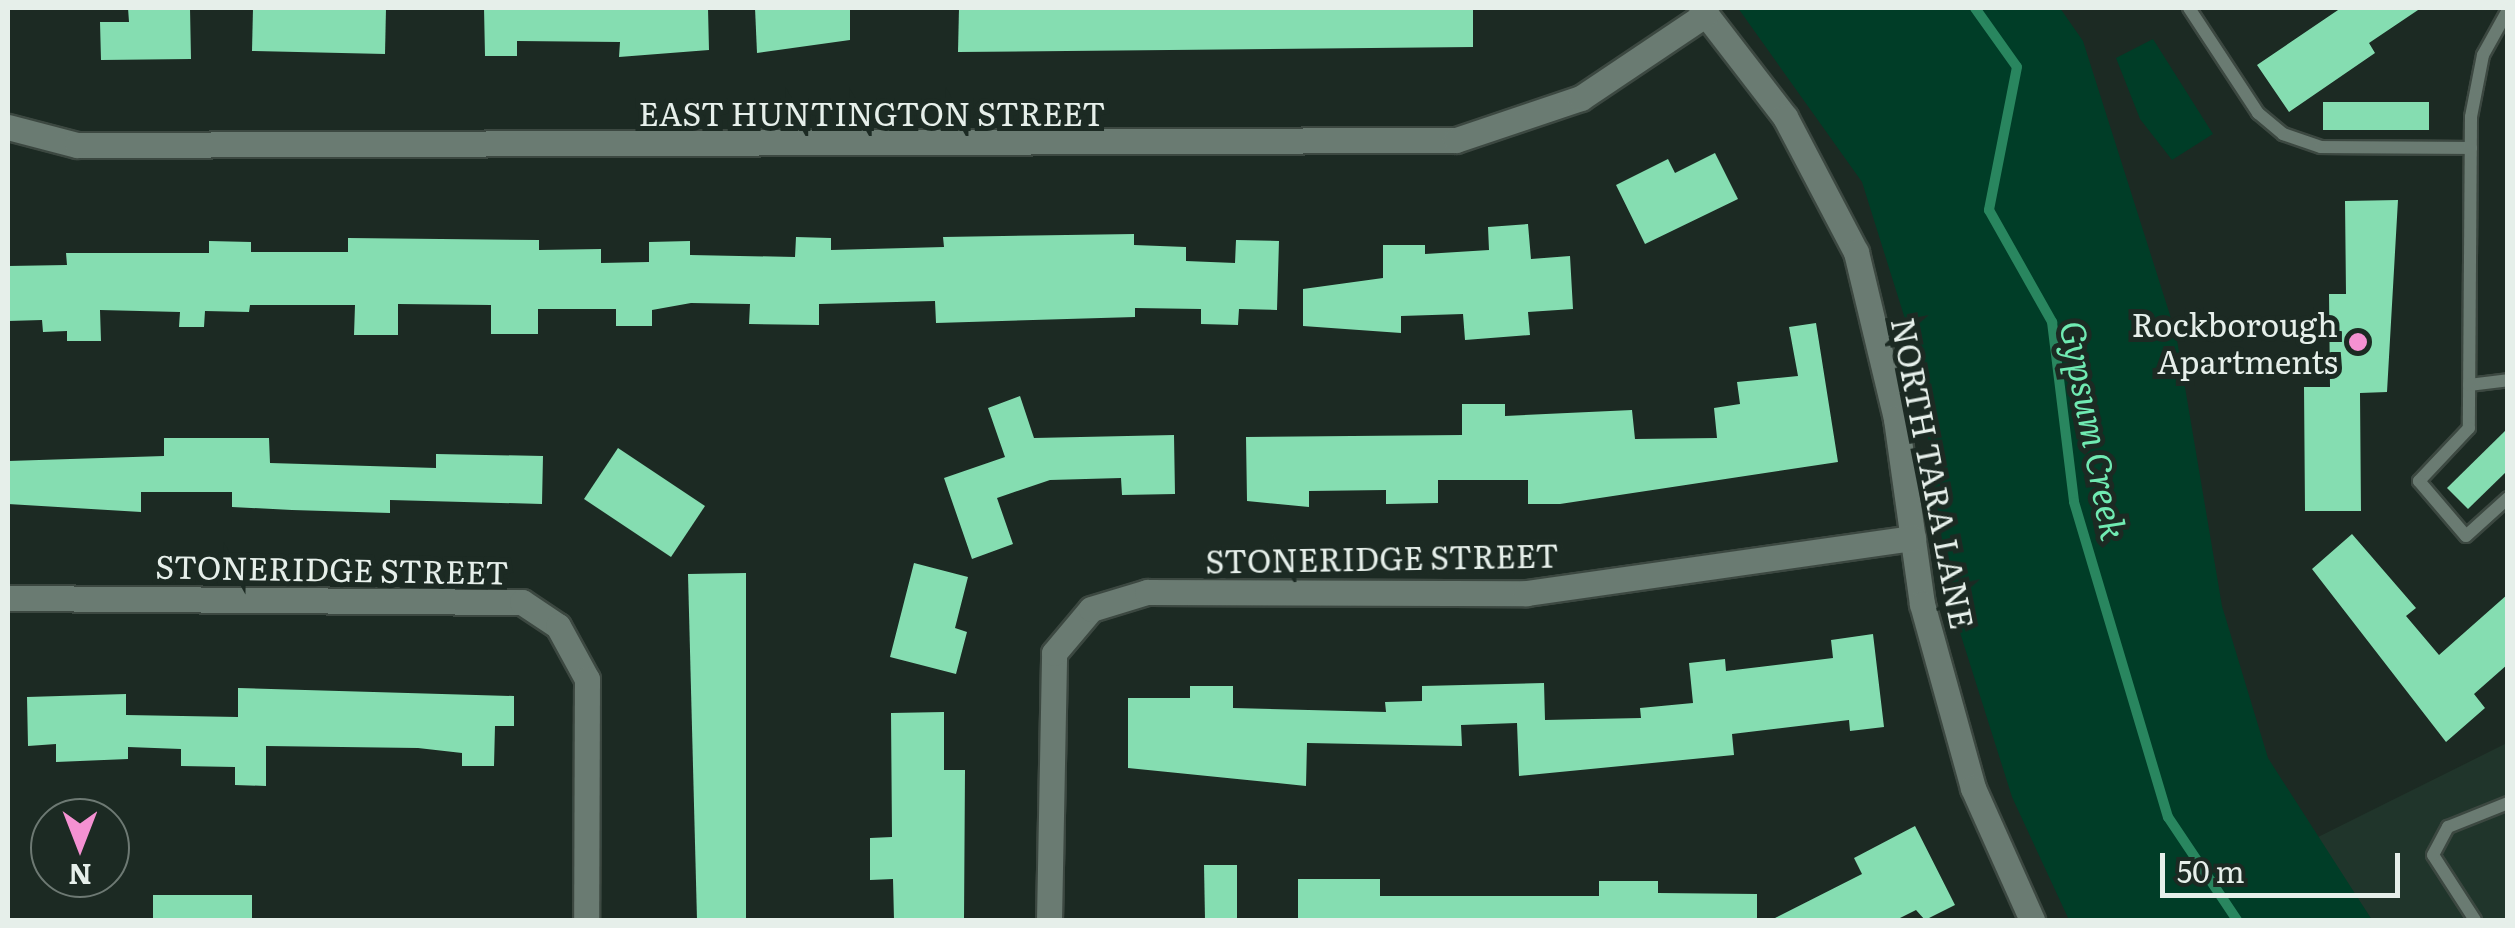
<!DOCTYPE html>
<style>
body{margin:0}
#map{position:relative;width:2515px;height:928px;overflow:hidden;background:#1c2a23;font-family:Literata,serif}
div>[style]{position:absolute}
.built>*{inset:0;background:#20352b}
.green>*{inset:0;background:#003d27}
.stream>*{height:10px;margin:-5px;padding:0 5px;transform-origin:5px;border-radius:5px;background:#29865f}
.building>*{inset:0;background:#85ddb1}
.roads{filter:drop-shadow(2px 0 #3c4841) drop-shadow(-2px 0 #3c4841) drop-shadow(0 2px #3c4841) drop-shadow(0 -2px #3c4841)}
.lane>*{height:12px;margin:-6px;padding:0 6px;transform-origin:6px;border-radius:6px;background:#6a7b72}
.street>*{height:25px;margin:-12.5px;padding:0 12.5px;transform-origin:12.5px;border-radius:12.5px;background:#6a7b72}
.dots>*{width:28px;height:28px;translate:-50% -50%;box-sizing:border-box;border:5px solid #1c2a23;border-radius:50%}
span{translate:-50% -50%;white-space:nowrap;text-align:center;line-height:1.15;-webkit-text-stroke:10px #1c2a23;paint-order:stroke}
.street-label{font-size:32px;color:#e6efea}
.poi-label{font-size:32px;color:#e6efea}
.right{translate:-100% -50%;text-align:right}
.water-label{font-size:35px;color:#70eab2;font-style:italic}
.frame{position:absolute;inset:0;border:10px solid #e6efea;pointer-events:none}
.north{position:absolute;left:30px;top:798px;width:100px;height:100px;box-sizing:border-box;background:#1c2a23;border:2px solid #6d7973;border-radius:50%;rotate:180deg;font-size:28px;font-weight:700;line-height:40px;text-align:center;color:#e6efea}
.north::after{content:'';display:block;margin:auto;width:35px;height:45px;background:#f591d2;clip-path:polygon(50% 0,100% 100%,50% 72%,0 100%)}
.scale{position:absolute;left:2160px;top:853px;width:240px;height:45px;box-sizing:border-box;border:5px solid #e6efea;border-top:0;padding-left:12px;font-size:30px;line-height:35px;white-space:nowrap;color:#e6efea;-webkit-text-stroke:8px #1c2a23;paint-order:stroke}
</style>
<div id="map">
<div class="built">
<div style="clip-path:polygon(2507px 743px,2507px 920px,2372px 920px,2316px 838px)"></div>
</div>
<div class="green">
<div style="clip-path:polygon(1738px 8px,2060px 8px,2083px 41px,2176px 334px,2222px 606px,2268px 758px,2372px 920px,2069px 920px,2012px 797px,1951px 604px,1916px 354px,1862px 182px)"></div>
<div style="clip-path:polygon(2153px 39px,2213px 134px,2172px 160px,2140px 119px,2116px 58px)"></div>
</div>
<div class="stream">
<div style="left:1975px;top:8px;width:72px;rotate:54.6deg"></div>
<div style="left:2017px;top:67px;width:146px;rotate:101.1deg"></div>
<div style="left:1989px;top:210px;width:129px;rotate:60.6deg"></div>
<div style="left:2052px;top:322px;width:181px;rotate:83deg"></div>
<div style="left:2074px;top:502px;width:329px;rotate:73.4deg"></div>
<div style="left:2168px;top:817px;width:124px;rotate:56.2deg"></div>
</div>
<div class="building">
<div style="clip-path:polygon(128px 8px,190px 8px,191px 59px,101px 60px,100px 22px,129px 22px)"></div>
<div style="clip-path:polygon(253px 8px,386px 8px,385px 54px,252px 51px)"></div>
<div style="clip-path:polygon(484px 8px,708px 8px,709px 50px,619px 57px,620px 42px,517px 41px,517px 56px,485px 56px)"></div>
<div style="clip-path:polygon(755px 8px,850px 8px,850px 40px,757px 53px)"></div>
<div style="clip-path:polygon(959px 8px,1473px 8px,1473px 47px,958px 52px)"></div>
<div style="clip-path:polygon(2341px 8px,2421px 8px,2369px 43px,2375px 53px,2289px 112px,2257px 65px)"></div>
<div style="clip-path:polygon(2323px 102px,2429px 102px,2429px 130px,2323px 130px)"></div>
<div style="clip-path:polygon(1715px 153px,1738px 199px,1645px 244px,1616px 185px,1668px 159px,1675px 173px)"></div>
<div style="clip-path:polygon(2398px 200px,2387px 392px,2360px 393px,2361px 511px,2305px 511px,2304px 387px,2330px 387px,2329px 294px,2346px 294px,2345px 201px)"></div>
<div style="clip-path:polygon(1528px 224px,1531px 259px,1570px 256px,1573px 309px,1528px 312px,1530px 335px,1465px 340px,1463px 314px,1401px 316px,1401px 333px,1303px 326px,1303px 289px,1383px 278px,1383px 245px,1425px 245px,1425px 254px,1489px 250px,1488px 227px)"></div>
<div style="clip-path:polygon(1134px 234px,1134px 245px,1186px 247px,1186px 261px,1235px 263px,1236px 240px,1279px 241px,1277px 310px,1239px 309px,1238px 325px,1201px 324px,1201px 309px,1135px 308px,1135px 317px,936px 323px,935px 301px,819px 304px,819px 325px,749px 324px,750px 304px,691px 303px,652px 310px,652px 326px,616px 326px,616px 309px,538px 309px,538px 334px,491px 334px,491px 305px,398px 304px,398px 335px,354px 335px,355px 305px,250px 305px,249px 312px,205px 311px,204px 327px,179px 327px,180px 312px,100px 310px,101px 341px,67px 341px,67px 331px,43px 332px,42px 320px,8px 321px,8px 266px,67px 265px,66px 253px,209px 253px,209px 241px,251px 242px,251px 252px,348px 252px,348px 238px,539px 240px,539px 250px,601px 249px,601px 263px,649px 262px,649px 242px,690px 241px,690px 255px,795px 257px,796px 237px,831px 238px,831px 250px,944px 247px,943px 237px)"></div>
<div style="clip-path:polygon(1816px 323px,1838px 462px,1560px 504px,1528px 504px,1528px 480px,1438px 480px,1438px 503px,1386px 504px,1386px 490px,1309px 491px,1309px 507px,1247px 501px,1246px 437px,1462px 435px,1462px 404px,1505px 404px,1505px 416px,1632px 410px,1635px 439px,1717px 438px,1714px 408px,1740px 404px,1737px 382px,1798px 376px,1789px 327px)"></div>
<div style="clip-path:polygon(1020px 396px,1034px 438px,1174px 435px,1175px 494px,1122px 495px,1121px 478px,1050px 480px,997px 498px,1013px 544px,972px 559px,944px 478px,1005px 457px,988px 408px)"></div>
<div style="clip-path:polygon(2508px 428px,2508px 470px,2468px 509px,2447px 488px)"></div>
<div style="clip-path:polygon(164px 438px,269px 438px,270px 463px,436px 468px,436px 454px,543px 456px,542px 504px,390px 500px,390px 513px,292px 510px,232px 507px,232px 492px,141px 492px,141px 512px,8px 504px,8px 461px,164px 456px)"></div>
<div style="clip-path:polygon(618px 448px,705px 506px,671px 557px,584px 499px)"></div>
<div style="clip-path:polygon(2352px 534px,2416px 608px,2406px 616px,2439px 655px,2508px 594px,2508px 664px,2474px 694px,2485px 708px,2446px 742px,2312px 569px)"></div>
<div style="clip-path:polygon(914px 563px,968px 577px,955px 628px,967px 632px,956px 674px,890px 657px)"></div>
<div style="clip-path:polygon(746px 573px,746px 920px,697px 920px,688px 574px)"></div>
<div style="clip-path:polygon(1873px 634px,1884px 727px,1850px 731px,1849px 720px,1732px 734px,1734px 755px,1519px 776px,1517px 723px,1461px 725px,1462px 746px,1307px 743px,1306px 786px,1128px 768px,1128px 698px,1190px 698px,1190px 686px,1233px 686px,1233px 708px,1386px 712px,1385px 702px,1422px 701px,1422px 686px,1544px 683px,1545px 720px,1641px 718px,1640px 708px,1693px 703px,1689px 663px,1725px 659px,1726px 671px,1833px 658px,1831px 640px)"></div>
<div style="clip-path:polygon(238px 688px,514px 696px,514px 726px,495px 726px,494px 766px,462px 766px,462px 753px,418px 748px,266px 746px,266px 786px,235px 785px,235px 767px,181px 766px,181px 749px,128px 747px,128px 759px,56px 762px,56px 744px,28px 746px,27px 697px,126px 694px,126px 715px,238px 717px)"></div>
<div style="clip-path:polygon(944px 712px,944px 770px,965px 770px,964px 920px,894px 920px,893px 879px,870px 880px,870px 838px,892px 837px,891px 713px)"></div>
<div style="clip-path:polygon(1915px 826px,1955px 905px,1925px 920px,1916px 910px,1896px 920px,1771px 920px,1862px 874px,1854px 858px)"></div>
<div style="clip-path:polygon(1204px 865px,1237px 865px,1237px 920px,1205px 920px)"></div>
<div style="clip-path:polygon(1298px 879px,1380px 879px,1380px 896px,1599px 896px,1599px 881px,1658px 881px,1658px 893px,1757px 894px,1757px 920px,1298px 920px)"></div>
<div style="clip-path:polygon(153px 895px,252px 895px,252px 920px,153px 920px)"></div>
</div>
<div class="roads">
<div class="lane">
<div style="left:2189px;top:8px;width:126px;rotate:56.7deg"></div>
<div style="left:2258px;top:113px;width:33px;rotate:40deg"></div>
<div style="left:2283px;top:134px;width:40px;rotate:18.9deg"></div>
<div style="left:2321px;top:147px;width:150px;rotate:0.4deg"></div>
<div style="left:2508px;top:10px;width:51px;rotate:119.1deg"></div>
<div style="left:2483px;top:55px;width:63px;rotate:101deg"></div>
<div style="left:2471px;top:117px;width:311px;rotate:90.4deg"></div>
<div style="left:2469px;top:428px;width:73px;rotate:133.3deg"></div>
<div style="left:2419px;top:481px;width:72px;rotate:49.5deg"></div>
<div style="left:2466px;top:536px;width:57px;rotate:-42.1deg"></div>
<div style="left:2469px;top:385px;width:39px;rotate:-7deg"></div>
<div style="left:2475px;top:920px;width:77px;rotate:-122.9deg"></div>
<div style="left:2433px;top:855px;width:32px;rotate:-62deg"></div>
<div style="left:2448px;top:827px;width:65px;rotate:-21.8deg"></div>
</div>
<div class="street">
<div style="left:1701px;top:8px;width:138px;rotate:52.4deg"></div>
<div style="left:1785px;top:117px;width:153px;rotate:62.3deg"></div>
<div style="left:1856px;top:252px;width:172px;rotate:76.5deg"></div>
<div style="left:1896px;top:419px;width:187px;rotate:82deg"></div>
<div style="left:1922px;top:604px;width:191px;rotate:74.5deg"></div>
<div style="left:1973px;top:788px;width:145px;rotate:65.9deg"></div>
<div style="left:8px;top:127px;width:71px;rotate:14.6deg"></div>
<div style="left:77px;top:145px;width:1379px;rotate:-0.21deg"></div>
<div style="left:1456px;top:140px;width:132px;rotate:-18.6deg"></div>
<div style="left:1581px;top:98px;width:151px;rotate:-33.9deg"></div>
<div style="left:8px;top:598px;width:514px;rotate:0.45deg"></div>
<div style="left:522px;top:602px;width:43px;rotate:33.7deg"></div>
<div style="left:558px;top:626px;width:60px;rotate:61.3deg"></div>
<div style="left:587px;top:679px;width:241px;rotate:90.2deg"></div>
<div style="left:1049px;top:920px;width:267px;rotate:-88.9deg"></div>
<div style="left:1054px;top:653px;width:57px;rotate:-49.9deg"></div>
<div style="left:1091px;top:609px;width:59px;rotate:-16.9deg"></div>
<div style="left:1147px;top:592px;width:379px;rotate:0.2deg"></div>
<div style="left:1526px;top:593px;width:391px;rotate:-8.1deg"></div>
</div>
</div>
<div class="dots">
<div style="left:2358px;top:342px;background:#f591d2"></div>
</div>
<div class="street-label">
<span style="left:872px;top:112px">EAST HUNTINGTON STREET</span>
<span style="left:1934px;top:473px;rotate:79deg">NORTH TARA LANE</span>
<span style="left:1382px;top:557px;rotate:-1deg">STONERIDGE STREET</span>
<span style="left:332px;top:568px;rotate:1deg">STONERIDGE STREET</span>
</div>
<div class="poi-label">
<span class="right" style="left:2338px;top:342px">Rockborough<br>Apartments</span>
</div>
<div class="water-label">
<span style="left:2095px;top:430px;rotate:79deg">Gypsum Creek</span>
</div>
<div class="frame"></div>
<div class="north">N</div>
<div class="scale">50 m</div>
</div>
